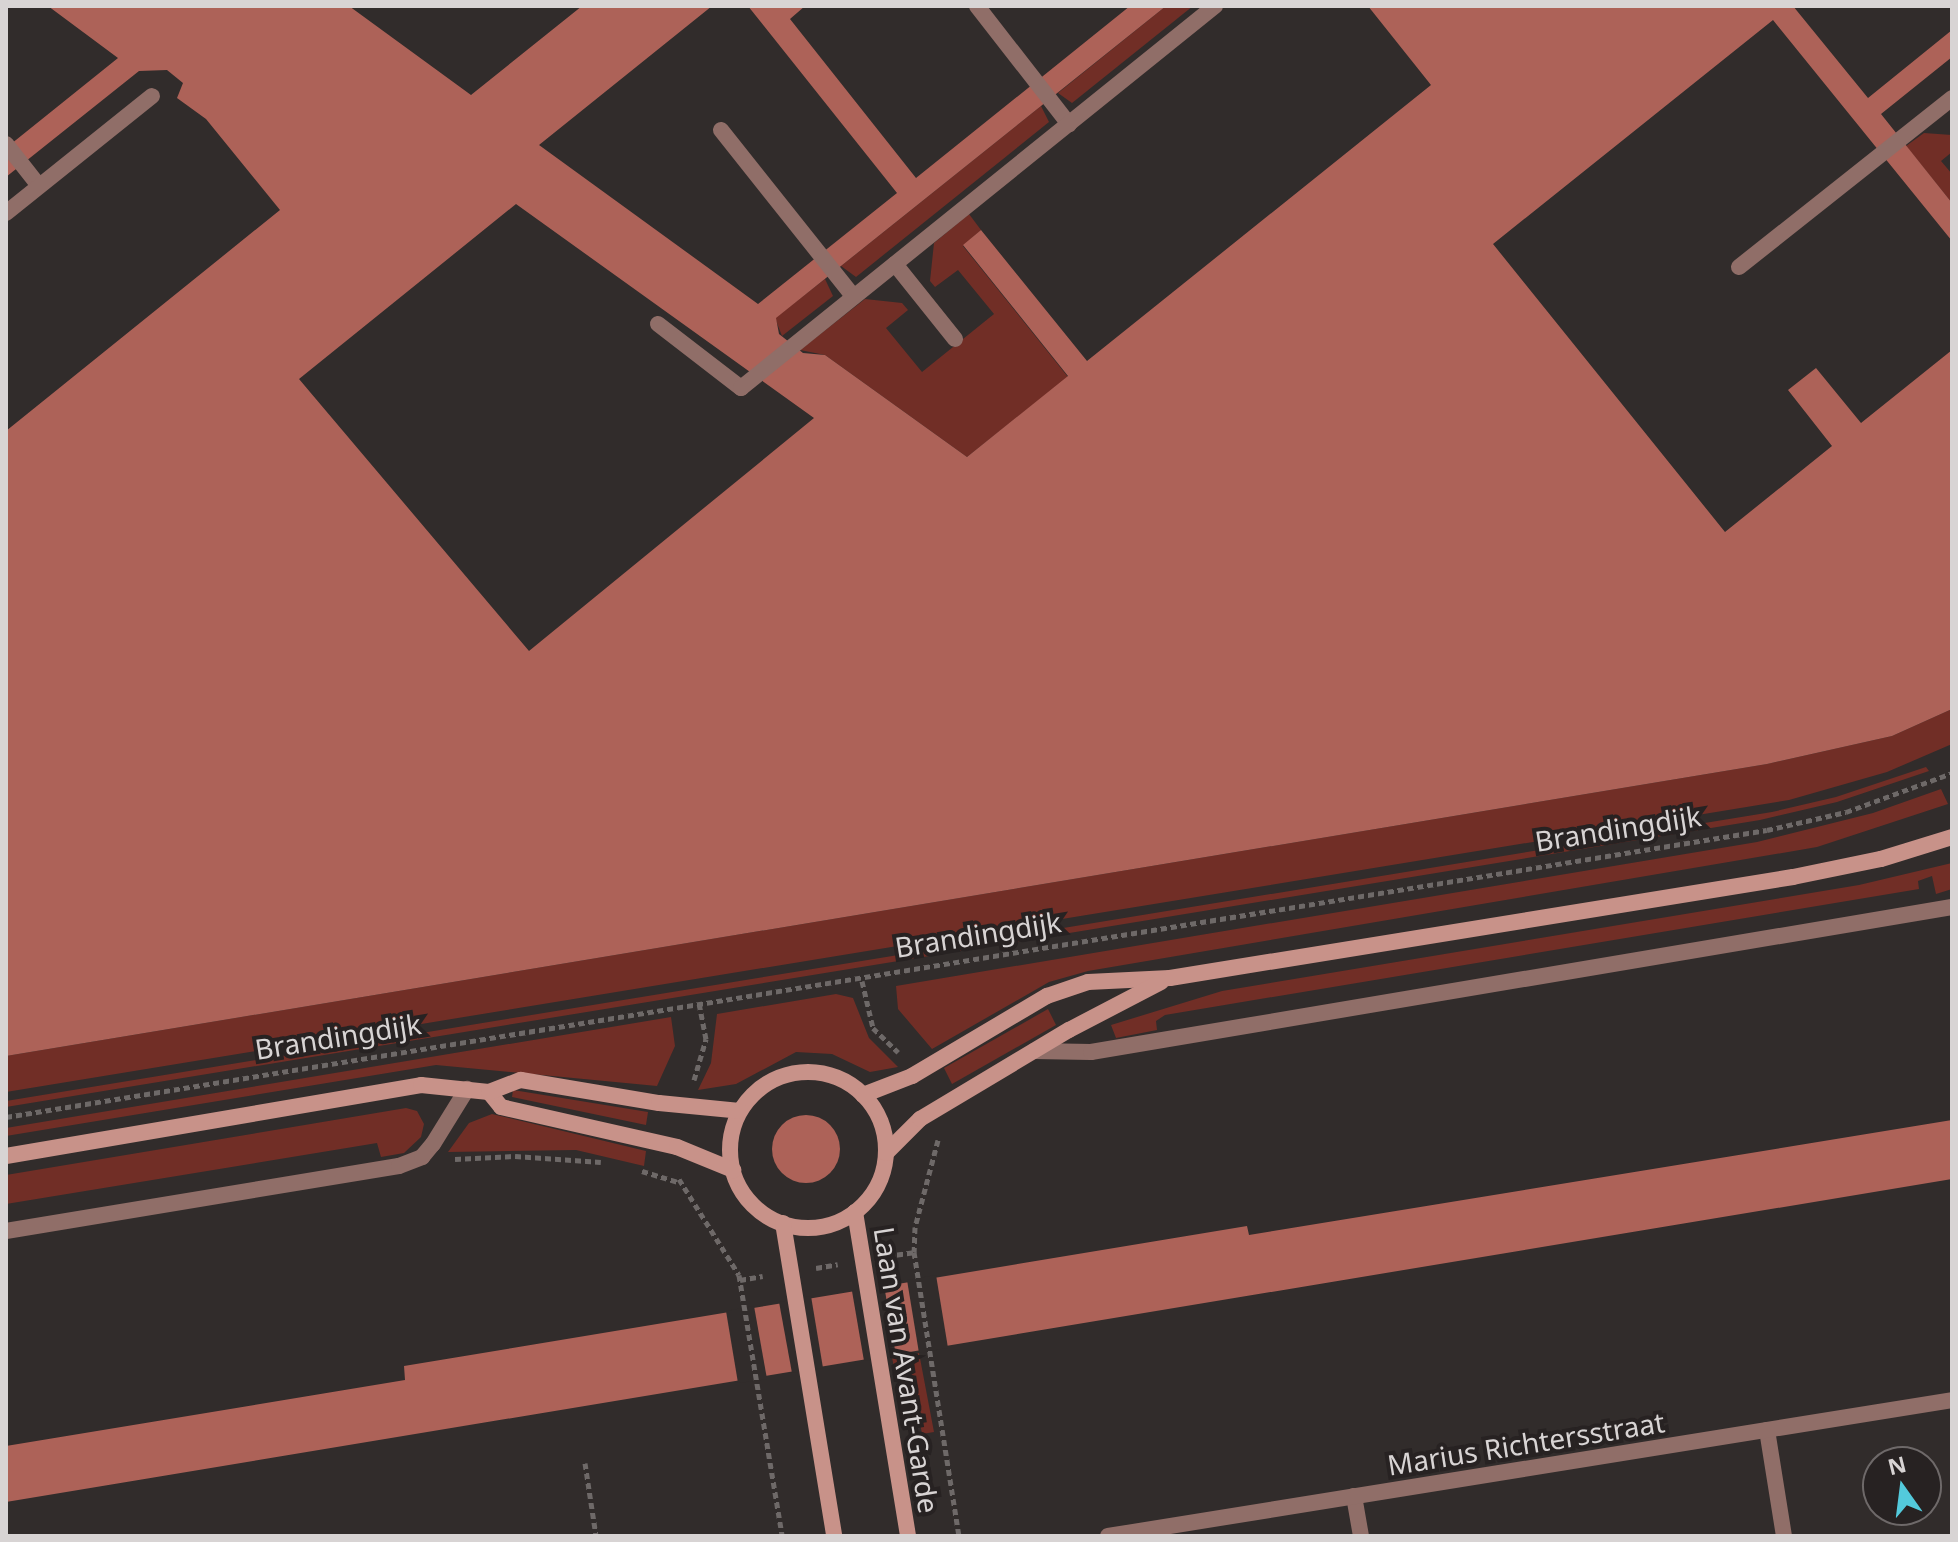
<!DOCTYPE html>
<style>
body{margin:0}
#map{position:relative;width:1958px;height:1542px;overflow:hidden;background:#312c2b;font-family:"Noto Sans",sans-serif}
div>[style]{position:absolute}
.green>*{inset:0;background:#712e26}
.water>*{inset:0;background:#ad6258}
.round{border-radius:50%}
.pier>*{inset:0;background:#312c2b}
.path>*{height:5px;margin-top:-2.5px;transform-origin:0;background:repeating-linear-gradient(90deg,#6e6968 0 6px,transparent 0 10px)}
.lane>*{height:16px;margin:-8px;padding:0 8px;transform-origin:8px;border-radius:8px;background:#906e68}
.street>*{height:16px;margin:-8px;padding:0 8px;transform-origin:8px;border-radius:8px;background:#906e68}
.secondary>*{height:16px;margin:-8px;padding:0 8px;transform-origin:8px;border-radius:8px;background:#c89289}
.secondary>.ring{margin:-8px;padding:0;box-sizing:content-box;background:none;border:16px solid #c89289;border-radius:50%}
span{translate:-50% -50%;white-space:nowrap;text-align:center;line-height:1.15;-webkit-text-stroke:8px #272222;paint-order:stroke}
.street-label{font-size:28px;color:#d8d4d4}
.frame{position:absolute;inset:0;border:8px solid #d8d4d4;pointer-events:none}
.north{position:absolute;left:1862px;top:1446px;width:80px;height:80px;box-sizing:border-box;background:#272222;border:2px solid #6e6969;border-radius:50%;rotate:346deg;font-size:22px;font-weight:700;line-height:32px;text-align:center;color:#d8d4d4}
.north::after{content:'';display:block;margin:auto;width:28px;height:36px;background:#53cadc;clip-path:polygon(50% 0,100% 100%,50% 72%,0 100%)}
</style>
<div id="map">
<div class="green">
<div style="clip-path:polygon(1166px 6px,1193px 6px,1072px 103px,1058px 93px)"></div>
<div style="clip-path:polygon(1041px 106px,1049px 122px,856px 277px,841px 266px)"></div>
<div style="clip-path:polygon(1924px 133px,1952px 135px,1952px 152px,1941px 161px,1952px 174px,1952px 203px,1906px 146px)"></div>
<div style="clip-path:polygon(969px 214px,981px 230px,963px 246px,1068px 377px,967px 457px,825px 355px,800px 350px,865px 299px,902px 303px,908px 310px,886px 328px,922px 372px,994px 314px,958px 270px,935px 287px,930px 281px,934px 243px)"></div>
<div style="clip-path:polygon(825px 279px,833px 296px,782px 336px,775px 318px)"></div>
<div style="clip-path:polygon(1952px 709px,1952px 744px,1887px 772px,1789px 800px,6px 1092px,6px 1056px,1767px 764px,1892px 736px)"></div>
<div style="clip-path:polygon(1926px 767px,1929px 771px,1837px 802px,1760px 820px,6px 1107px,6px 1101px,1772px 812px,1836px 797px)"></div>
<div style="clip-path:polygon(1941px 789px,1948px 804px,1817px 847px,1088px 971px,1049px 982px,932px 1049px,898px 1009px,896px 986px,1757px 842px,1873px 813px)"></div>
<div style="clip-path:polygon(1952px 863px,1952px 889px,1936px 894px,1932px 876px,1918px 881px,1919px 889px,1165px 1015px,1156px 1021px,1157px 1030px,1116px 1038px,1111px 1025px,1222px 991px,1859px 885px)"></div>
<div style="clip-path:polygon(836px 994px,853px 998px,869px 1038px,898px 1067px,870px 1072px,832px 1054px,796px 1052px,736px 1084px,698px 1090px,711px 1063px,717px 1014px)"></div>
<div style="clip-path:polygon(1048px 1009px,1056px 1025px,952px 1084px,944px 1068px)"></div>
<div style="clip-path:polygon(671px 1017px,675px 1046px,657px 1086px,436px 1065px,6px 1136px,6px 1128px)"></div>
<div style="clip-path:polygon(513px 1090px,648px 1112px,646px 1125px,512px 1097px)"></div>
<div style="clip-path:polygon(406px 1108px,417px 1111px,424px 1124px,421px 1137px,404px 1153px,381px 1157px,377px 1143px,6px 1204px,6px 1175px)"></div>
<div style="clip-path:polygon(492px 1114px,646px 1151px,644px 1166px,576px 1150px,448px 1152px,469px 1123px)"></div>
<div style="clip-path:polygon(919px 1353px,934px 1432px,922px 1434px,910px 1366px,894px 1368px,892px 1357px)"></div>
</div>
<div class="water">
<div style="clip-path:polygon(evenodd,48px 6px,349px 6px,471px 95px,582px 6px,712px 6px,539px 145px,758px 304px,897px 193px,748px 6px,805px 6px,790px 19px,916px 178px,1130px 6px,1166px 6px,776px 318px,779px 334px,803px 353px,825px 355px,967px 457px,1068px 376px,963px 245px,981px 230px,1087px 361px,1431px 85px,1368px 6px,1793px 6px,1868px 98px,1952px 30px,1952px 57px,1881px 114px,1952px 203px,1952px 241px,1773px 20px,1493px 244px,1725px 532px,1832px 446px,1788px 390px,1816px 368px,1861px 423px,1952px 350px,1952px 709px,1892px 736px,1767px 764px,6px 1056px,6px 431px,280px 210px,206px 119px,177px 98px,183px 83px,167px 70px,139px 71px,6px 177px,6px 148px,118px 58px,48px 6px,516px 204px,814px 418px,529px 651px,299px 379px,516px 204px)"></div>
<div class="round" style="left:772px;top:1115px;width:68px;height:68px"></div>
<div style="clip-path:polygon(1952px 1120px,1952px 1179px,6px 1502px,6px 1446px,405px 1380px,404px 1366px,1247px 1226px,1249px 1235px)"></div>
</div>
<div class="pier">
<div style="clip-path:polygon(936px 1275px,948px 1348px,919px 1353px,907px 1280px)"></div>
<div style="clip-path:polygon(884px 1285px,896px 1356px,864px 1361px,852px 1291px)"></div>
<div style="clip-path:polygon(811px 1296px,823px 1368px,792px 1373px,779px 1302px)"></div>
<div style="clip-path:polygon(754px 1306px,767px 1379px,738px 1383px,726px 1311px)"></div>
</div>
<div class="path">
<div style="left:862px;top:981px;width:48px;rotate:76.8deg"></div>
<div style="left:873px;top:1028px;width:35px;rotate:44deg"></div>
<div style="left:694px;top:1080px;width:43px;rotate:-73.7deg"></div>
<div style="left:706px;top:1039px;width:36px;rotate:-101deg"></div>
<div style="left:6px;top:1117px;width:1784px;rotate:-9.26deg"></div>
<div style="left:1767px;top:830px;width:81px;rotate:-12.8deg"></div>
<div style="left:1846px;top:812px;width:113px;rotate:-20.2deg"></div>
<div style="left:938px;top:1140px;width:90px;rotate:104.8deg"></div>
<div style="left:915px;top:1227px;width:25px;rotate:92deg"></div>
<div style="left:914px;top:1252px;width:288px;rotate:81deg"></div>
<div style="left:455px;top:1159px;width:60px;rotate:-2.9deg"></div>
<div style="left:515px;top:1156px;width:86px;rotate:4deg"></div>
<div style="left:642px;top:1171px;width:39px;rotate:17deg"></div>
<div style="left:679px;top:1179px;width:113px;rotate:58deg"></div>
<div style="left:739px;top:1275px;width:265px;rotate:80.6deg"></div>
<div style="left:887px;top:1256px;width:27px;rotate:-8deg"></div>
<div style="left:816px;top:1268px;width:22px;rotate:-10deg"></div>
<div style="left:740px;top:1280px;width:23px;rotate:-10deg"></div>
<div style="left:585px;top:1463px;width:74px;rotate:81.4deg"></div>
</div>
<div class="lane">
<div style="left:6px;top:144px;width:53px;rotate:51.8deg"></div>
<div style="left:895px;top:264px;width:96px;rotate:51.3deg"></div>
</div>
<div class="street">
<div style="left:977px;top:6px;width:150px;rotate:52.1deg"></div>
<div style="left:721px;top:130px;width:213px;rotate:51.5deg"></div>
<div style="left:6px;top:213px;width:187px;rotate:-38.7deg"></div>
<div style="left:1739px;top:267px;width:272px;rotate:-38.4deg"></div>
<div style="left:658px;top:324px;width:105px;rotate:37.6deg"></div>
<div style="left:741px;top:388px;width:609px;rotate:-38.87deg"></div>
<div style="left:1034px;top:1051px;width:57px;rotate:1deg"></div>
<div style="left:1091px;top:1052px;width:873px;rotate:-9.56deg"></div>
<div style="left:6px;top:1231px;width:398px;rotate:-9.4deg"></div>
<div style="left:399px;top:1166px;width:25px;rotate:-21deg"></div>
<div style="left:422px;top:1157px;width:17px;rotate:-50deg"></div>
<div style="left:433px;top:1144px;width:65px;rotate:-58.3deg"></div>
<div style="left:1767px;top:1430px;width:107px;rotate:80.9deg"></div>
<div style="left:1354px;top:1496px;width:41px;rotate:80.1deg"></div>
<div style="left:1108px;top:1536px;width:855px;rotate:-9.15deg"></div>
</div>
<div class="secondary">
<div class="ring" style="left:730px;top:1072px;width:140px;height:140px"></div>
<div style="left:489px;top:1092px;width:19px;rotate:51deg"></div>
<div style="left:501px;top:1107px;width:180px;rotate:12.8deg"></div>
<div style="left:677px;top:1147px;width:61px;rotate:22.3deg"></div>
<div style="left:863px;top:1095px;width:53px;rotate:-21.2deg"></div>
<div style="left:912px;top:1076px;width:157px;rotate:-30.7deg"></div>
<div style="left:1047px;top:996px;width:43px;rotate:-18.9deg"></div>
<div style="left:1088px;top:982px;width:82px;rotate:-2.8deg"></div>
<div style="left:1170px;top:978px;width:631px;rotate:-9.21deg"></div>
<div style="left:1793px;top:877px;width:90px;rotate:-11.6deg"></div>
<div style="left:1881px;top:859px;width:74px;rotate:-17.2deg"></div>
<div style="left:886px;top:1153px;width:48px;rotate:-45deg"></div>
<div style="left:920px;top:1119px;width:174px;rotate:-30.9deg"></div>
<div style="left:1069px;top:1030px;width:104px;rotate:-27.6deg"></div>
<div style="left:6px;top:1156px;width:421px;rotate:-9.7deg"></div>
<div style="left:421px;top:1085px;width:68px;rotate:5.9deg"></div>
<div style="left:489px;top:1092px;width:34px;rotate:-21deg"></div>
<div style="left:521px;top:1080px;width:140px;rotate:9.5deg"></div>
<div style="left:659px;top:1103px;width:81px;rotate:5.6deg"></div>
<div style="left:855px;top:1212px;width:328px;rotate:80.7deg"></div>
<div style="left:783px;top:1223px;width:317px;rotate:80.7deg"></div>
</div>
<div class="street-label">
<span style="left:1618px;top:828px;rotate:-9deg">Brandingdijk</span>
<span style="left:978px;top:934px;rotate:-9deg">Brandingdijk</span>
<span style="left:338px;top:1036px;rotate:-9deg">Brandingdijk</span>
<span style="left:907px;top:1370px;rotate:81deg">Laan van Avant-Garde</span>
<span style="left:1526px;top:1443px;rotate:-9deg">Marius Richtersstraat</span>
</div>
<div class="frame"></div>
<div class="north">N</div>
</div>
